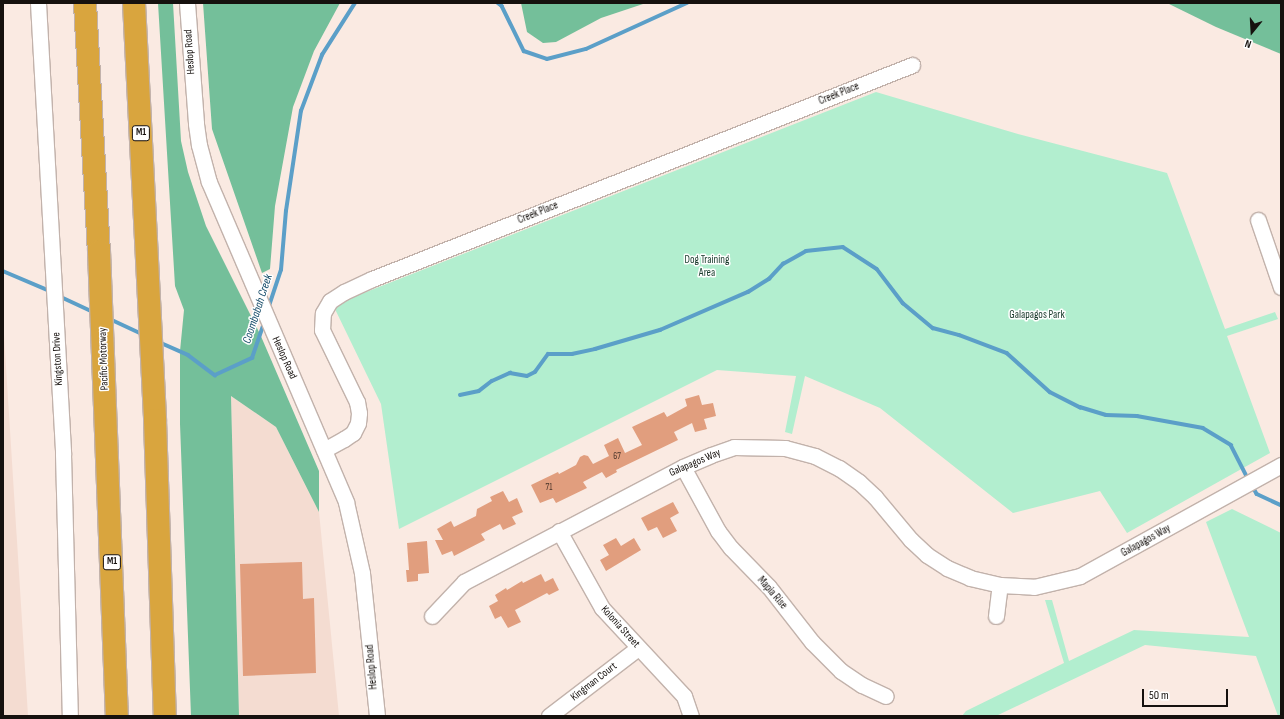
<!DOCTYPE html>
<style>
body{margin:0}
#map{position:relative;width:1284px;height:719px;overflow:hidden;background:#faeae2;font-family:"Sofia Sans Condensed",sans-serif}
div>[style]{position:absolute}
.built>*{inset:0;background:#f4dcd1}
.green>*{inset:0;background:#b2eecf}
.forest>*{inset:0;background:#74bf9a}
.stream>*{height:3.5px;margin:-1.75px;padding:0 1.75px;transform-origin:1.75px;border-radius:1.75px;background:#5b9fc8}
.building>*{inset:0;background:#e19e7e}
.roads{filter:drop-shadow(1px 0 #c2b2ab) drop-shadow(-1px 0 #c2b2ab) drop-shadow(0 1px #c2b2ab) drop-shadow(0 -1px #c2b2ab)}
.minor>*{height:15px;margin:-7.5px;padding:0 7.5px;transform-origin:7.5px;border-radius:7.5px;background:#fff}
.highway>*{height:22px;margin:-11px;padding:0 11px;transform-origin:11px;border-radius:11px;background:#d9a53e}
span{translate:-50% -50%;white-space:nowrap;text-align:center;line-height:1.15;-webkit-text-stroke:3px #fff;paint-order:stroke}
.number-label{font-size:9px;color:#49342a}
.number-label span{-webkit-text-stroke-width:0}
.shield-label span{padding:1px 3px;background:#fff;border:1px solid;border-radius:3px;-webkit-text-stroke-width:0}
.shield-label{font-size:10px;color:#16110e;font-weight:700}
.street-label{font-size:11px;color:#16110e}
.park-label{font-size:11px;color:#17392a}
.water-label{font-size:12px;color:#1a4f6c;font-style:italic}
.frame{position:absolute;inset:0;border:4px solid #16110e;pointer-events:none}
.north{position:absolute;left:1232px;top:12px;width:40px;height:40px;-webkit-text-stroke:3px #fff;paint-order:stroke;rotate:198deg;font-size:11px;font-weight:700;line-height:16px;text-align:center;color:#16110e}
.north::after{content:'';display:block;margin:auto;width:14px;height:18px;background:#16110e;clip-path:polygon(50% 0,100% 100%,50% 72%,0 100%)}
.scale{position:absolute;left:1142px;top:689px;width:86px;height:18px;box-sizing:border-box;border:2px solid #16110e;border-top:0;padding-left:5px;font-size:12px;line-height:14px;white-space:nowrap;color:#16110e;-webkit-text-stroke:3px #fff;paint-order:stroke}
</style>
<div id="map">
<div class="built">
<div style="clip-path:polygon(3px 335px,4px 335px,28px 716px,3px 716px)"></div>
<div style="clip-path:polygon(231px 396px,276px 427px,319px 512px,339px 716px,239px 716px)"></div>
</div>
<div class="green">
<div style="clip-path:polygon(876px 92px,1018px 134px,1167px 173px,1225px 329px,1275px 312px,1278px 319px,1227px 336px,1270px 453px,1127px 533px,1100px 491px,1013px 513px,880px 408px,805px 376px,792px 434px,785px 432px,796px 376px,717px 370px,399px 529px,381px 404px,333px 305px)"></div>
<div style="clip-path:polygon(1232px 509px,1281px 533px,1281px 716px,1278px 716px,1256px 656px,1145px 645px,996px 716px,962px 716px,966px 711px,1064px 663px,1045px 600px,1052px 600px,1069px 661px,1134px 630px,1249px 637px,1206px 522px)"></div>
</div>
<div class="forest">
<div style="clip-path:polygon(158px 3px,173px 3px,181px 141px,188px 172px,206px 226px,260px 334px,319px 471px,319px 512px,276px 427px,231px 396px,239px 716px,191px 716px,180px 424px,180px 351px,184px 310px,175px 286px)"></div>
<div style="clip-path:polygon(203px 3px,340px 3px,314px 51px,293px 107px,275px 206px,270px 269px,262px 273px,212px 129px)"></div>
<div style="clip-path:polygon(521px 3px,646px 3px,601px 18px,556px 42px,543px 43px,527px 32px)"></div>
<div style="clip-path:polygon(1167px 3px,1281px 3px,1281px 54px,1216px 27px)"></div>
</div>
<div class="stream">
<div style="left:498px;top:3px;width:5px;rotate:37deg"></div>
<div style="left:502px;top:6px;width:50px;rotate:63.9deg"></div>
<div style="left:524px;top:51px;width:24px;rotate:19deg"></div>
<div style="left:547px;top:59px;width:40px;rotate:-14.4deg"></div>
<div style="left:586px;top:49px;width:111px;rotate:-24.5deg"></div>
<div style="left:3px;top:271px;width:51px;rotate:23.1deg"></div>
<div style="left:59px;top:296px;width:38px;rotate:25deg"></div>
<div style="left:268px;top:309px;width:41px;rotate:-71.6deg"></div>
<div style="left:281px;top:270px;width:59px;rotate:-85.2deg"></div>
<div style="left:286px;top:211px;width:101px;rotate:-81.5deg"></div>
<div style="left:301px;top:111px;width:60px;rotate:-69.4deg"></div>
<div style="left:322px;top:55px;width:62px;rotate:-57.6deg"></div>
<div style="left:110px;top:319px;width:35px;rotate:25deg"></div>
<div style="left:159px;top:342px;width:32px;rotate:24deg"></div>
<div style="left:188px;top:355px;width:34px;rotate:37deg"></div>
<div style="left:215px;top:375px;width:41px;rotate:-24.7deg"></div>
<div style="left:252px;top:358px;width:37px;rotate:-71deg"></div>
<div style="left:460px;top:395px;width:19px;rotate:-12deg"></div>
<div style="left:479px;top:391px;width:16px;rotate:-38deg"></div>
<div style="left:492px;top:381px;width:20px;rotate:-24deg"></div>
<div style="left:510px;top:373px;width:17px;rotate:10deg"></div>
<div style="left:527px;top:376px;width:9px;rotate:-27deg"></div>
<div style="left:535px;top:372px;width:22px;rotate:-54deg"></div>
<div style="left:548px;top:354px;width:24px"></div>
<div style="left:572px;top:354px;width:24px;rotate:-12deg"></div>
<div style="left:595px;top:349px;width:68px;rotate:-16.3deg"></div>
<div style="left:660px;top:330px;width:96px;rotate:-23.4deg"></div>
<div style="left:748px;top:292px;width:25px;rotate:-32deg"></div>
<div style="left:769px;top:279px;width:21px;rotate:-47deg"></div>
<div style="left:783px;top:264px;width:26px;rotate:-29deg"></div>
<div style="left:806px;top:251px;width:37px;rotate:-6deg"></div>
<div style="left:843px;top:247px;width:40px;rotate:32.9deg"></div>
<div style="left:877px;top:269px;width:43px;rotate:52.6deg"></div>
<div style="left:903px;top:303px;width:39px;rotate:40deg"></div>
<div style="left:933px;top:328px;width:27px;rotate:15deg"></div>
<div style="left:959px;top:335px;width:51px;rotate:20.6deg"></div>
<div style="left:1007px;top:353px;width:58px;rotate:42.2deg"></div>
<div style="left:1050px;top:392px;width:34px;rotate:27deg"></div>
<div style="left:1080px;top:407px;width:27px;rotate:17deg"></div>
<div style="left:1106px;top:415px;width:31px;rotate:2deg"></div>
<div style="left:1137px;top:416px;width:67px;rotate:10.3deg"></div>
<div style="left:1203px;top:428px;width:33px;rotate:31deg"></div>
<div style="left:1231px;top:445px;width:39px;rotate:63deg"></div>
<div style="left:1252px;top:485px;width:10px;rotate:61deg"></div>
<div style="left:1257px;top:494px;width:26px;rotate:25deg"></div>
</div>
<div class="building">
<div style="clip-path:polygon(699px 395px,702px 405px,713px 403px,716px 416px,704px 419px,707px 429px,695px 432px,692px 423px,674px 432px,678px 440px,616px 470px,617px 472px,606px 478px,602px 472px,583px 482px,587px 488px,556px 503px,553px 498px,540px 503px,531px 485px,558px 472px,559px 474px,576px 465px,580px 457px,584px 455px,588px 456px,593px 464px,609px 456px,604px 445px,618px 438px,625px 453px,642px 445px,632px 427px,664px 412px,667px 417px,687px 406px,685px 399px)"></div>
<div style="clip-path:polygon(503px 491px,509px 502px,517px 498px,523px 512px,512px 517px,516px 524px,503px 530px,500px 524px,481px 534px,485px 540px,454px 556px,452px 551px,442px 555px,435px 540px,443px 540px,437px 529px,451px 521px,454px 527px,476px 516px,477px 509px,492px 501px,490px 497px)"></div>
<div style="clip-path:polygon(673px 502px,679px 513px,670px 518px,677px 531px,663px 538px,657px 527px,648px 531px,641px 518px)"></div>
<div style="clip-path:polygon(616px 538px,621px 546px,634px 538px,641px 550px,606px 571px,600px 560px,609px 555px,603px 545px)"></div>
<div style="clip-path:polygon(427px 541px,429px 573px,418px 574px,418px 581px,407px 582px,406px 570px,409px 570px,407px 543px)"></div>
<div style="clip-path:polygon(302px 562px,303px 599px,314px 598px,316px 673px,243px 676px,240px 564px)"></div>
<div style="clip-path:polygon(541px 574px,545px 582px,553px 578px,559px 590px,549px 595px,547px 593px,515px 610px,521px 622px,508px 628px,501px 616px,495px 619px,489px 606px,498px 601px,495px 595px,506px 588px,507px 590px,522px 581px,523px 583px)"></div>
</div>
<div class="roads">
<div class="minor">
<div style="left:38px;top:3px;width:452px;rotate:86.8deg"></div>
<div style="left:63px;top:454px;width:262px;rotate:88.5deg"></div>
<div style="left:187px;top:3px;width:121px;rotate:85.7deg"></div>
<div style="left:196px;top:124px;width:21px;rotate:82deg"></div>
<div style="left:199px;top:145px;width:38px;rotate:75deg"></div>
<div style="left:209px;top:182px;width:348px;rotate:66.8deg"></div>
<div style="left:346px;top:502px;width:73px;rotate:77.3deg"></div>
<div style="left:362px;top:573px;width:144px;rotate:84deg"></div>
<div style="left:1258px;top:220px;width:71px;rotate:71.1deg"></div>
<div style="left:324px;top:450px;width:23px;rotate:-29deg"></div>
<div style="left:344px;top:439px;width:11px;rotate:-34deg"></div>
<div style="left:353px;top:433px;width:11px;rotate:-63deg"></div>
<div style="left:358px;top:423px;width:10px;rotate:-84deg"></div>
<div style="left:359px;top:413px;width:11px;rotate:-100deg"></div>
<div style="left:357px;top:402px;width:80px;rotate:-115.9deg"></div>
<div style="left:322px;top:330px;width:17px;rotate:-87deg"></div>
<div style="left:323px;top:313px;width:14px;rotate:-60deg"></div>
<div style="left:330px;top:301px;width:17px;rotate:-33deg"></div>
<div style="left:344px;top:292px;width:31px;rotate:-25deg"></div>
<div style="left:372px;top:279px;width:581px;rotate:-21.62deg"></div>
<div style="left:683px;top:467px;width:73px;rotate:61.3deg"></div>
<div style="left:718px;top:531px;width:21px;rotate:53deg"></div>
<div style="left:731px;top:548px;width:54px;rotate:45.7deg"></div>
<div style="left:769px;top:587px;width:70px;rotate:52deg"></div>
<div style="left:812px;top:642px;width:41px;rotate:45deg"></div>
<div style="left:841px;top:671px;width:25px;rotate:34deg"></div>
<div style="left:862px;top:685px;width:26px;rotate:25deg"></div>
<div style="left:559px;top:531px;width:88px;rotate:60.8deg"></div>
<div style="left:602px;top:608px;width:120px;rotate:47deg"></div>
<div style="left:684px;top:696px;width:21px;rotate:71deg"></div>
<div style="left:432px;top:616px;width:47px;rotate:-46.7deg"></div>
<div style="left:464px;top:582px;width:247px;rotate:-27.7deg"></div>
<div style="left:683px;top:467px;width:30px;rotate:-23deg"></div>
<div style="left:711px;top:455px;width:24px;rotate:-19deg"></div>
<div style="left:734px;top:447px;width:51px;rotate:1.1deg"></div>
<div style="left:785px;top:448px;width:31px;rotate:15deg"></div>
<div style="left:815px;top:456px;width:27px;rotate:27deg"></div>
<div style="left:839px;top:468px;width:24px;rotate:35deg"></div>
<div style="left:859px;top:482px;width:22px;rotate:43deg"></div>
<div style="left:875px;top:497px;width:56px;rotate:50.1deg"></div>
<div style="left:911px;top:540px;width:22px;rotate:43deg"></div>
<div style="left:927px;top:555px;width:24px;rotate:33deg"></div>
<div style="left:947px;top:568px;width:25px;rotate:23deg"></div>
<div style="left:970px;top:578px;width:31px;rotate:13deg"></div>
<div style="left:1000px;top:585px;width:34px;rotate:3deg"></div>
<div style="left:1034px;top:587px;width:47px;rotate:-13.4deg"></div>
<div style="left:1080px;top:576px;width:230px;rotate:-28.9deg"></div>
<div style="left:996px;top:616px;width:31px;rotate:-83deg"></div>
<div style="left:549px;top:716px;width:112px;rotate:-37.4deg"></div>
</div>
<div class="highway">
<div style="left:85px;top:3px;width:248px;rotate:86.8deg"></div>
<div style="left:99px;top:251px;width:465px;rotate:87.8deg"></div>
<div style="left:134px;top:3px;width:418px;rotate:87.1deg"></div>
<div style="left:155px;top:420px;width:296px;rotate:88.1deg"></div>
</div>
</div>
<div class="number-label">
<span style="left:617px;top:457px">67</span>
<span style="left:549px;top:488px">71</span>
</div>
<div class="shield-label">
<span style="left:141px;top:133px">M1</span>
<span style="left:112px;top:562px">M1</span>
</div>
<div class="street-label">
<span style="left:190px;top:52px;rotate:-94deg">Heslop Road</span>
<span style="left:839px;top:94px;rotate:-22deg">Creek Place</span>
<span style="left:538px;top:213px;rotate:-22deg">Creek Place</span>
<span style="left:284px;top:358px;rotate:66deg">Heslop Road</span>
<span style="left:58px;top:359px;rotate:-93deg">Kingston Drive</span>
<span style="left:104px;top:359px;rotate:-92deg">Pacific Motorway</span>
<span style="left:695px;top:463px;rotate:-23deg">Galapagos Way</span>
<span style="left:1146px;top:541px;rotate:-29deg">Galapagos Way</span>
<span style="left:772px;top:593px;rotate:49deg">Mapia Rise</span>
<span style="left:620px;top:627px;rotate:48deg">Kolonia Street</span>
<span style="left:372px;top:667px;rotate:-95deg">Heslop Road</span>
<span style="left:594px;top:682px;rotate:-38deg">Kingman Court</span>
</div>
<div class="park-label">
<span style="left:707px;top:267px">Dog Training<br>Area</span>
<span style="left:1037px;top:315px">Galapagos Park</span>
</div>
<div class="water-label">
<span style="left:258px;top:309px;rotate:-72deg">Coombabah Creek</span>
</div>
<div class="frame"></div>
<div class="north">N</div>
<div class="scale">50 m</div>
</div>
